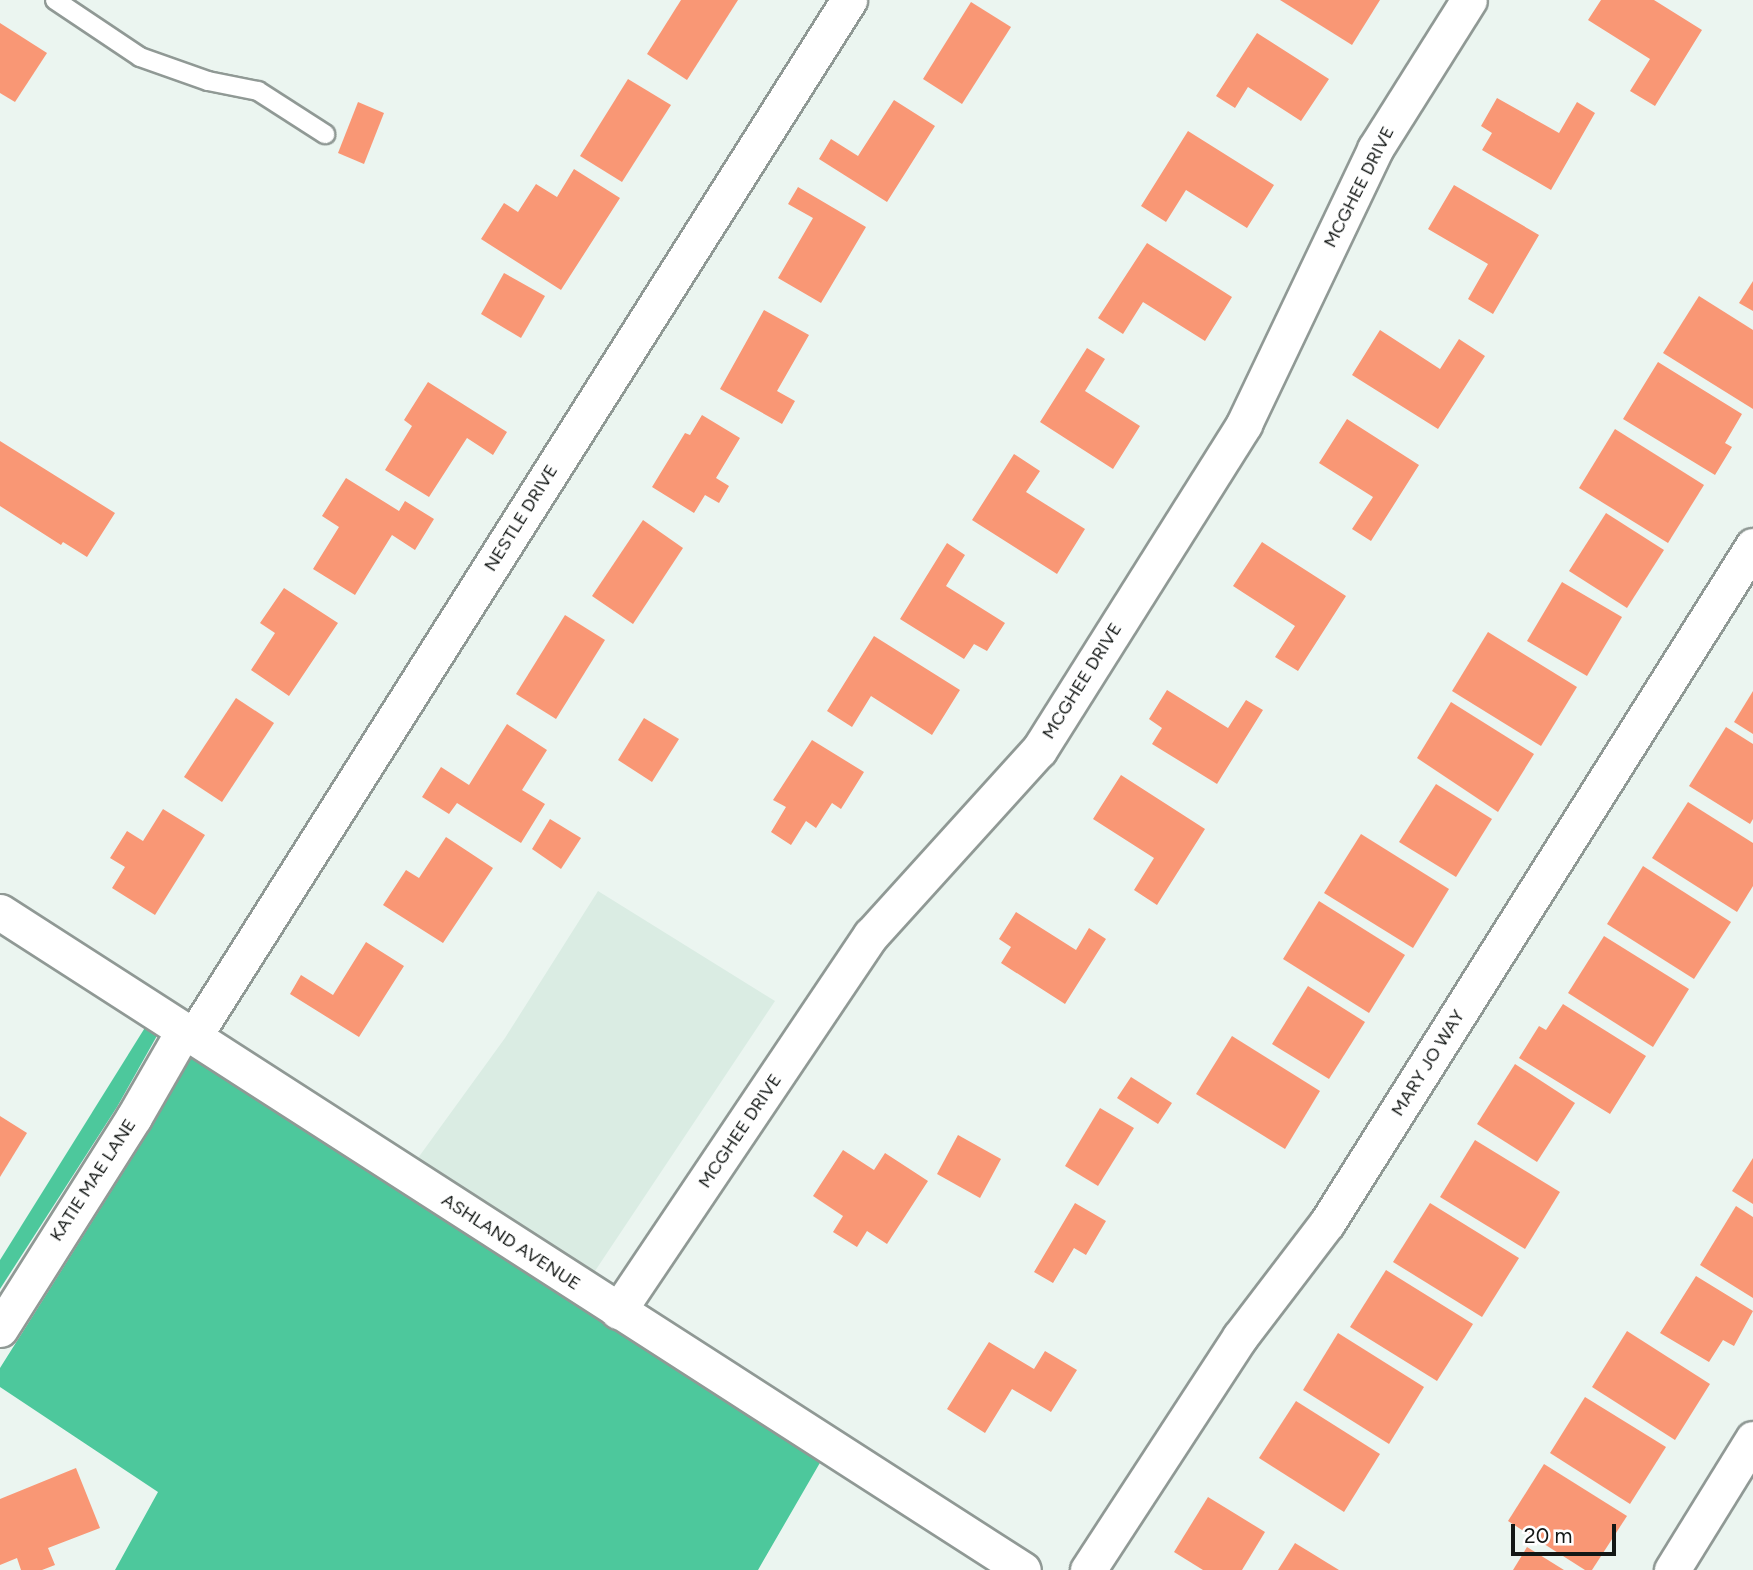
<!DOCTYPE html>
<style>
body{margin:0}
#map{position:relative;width:1753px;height:1570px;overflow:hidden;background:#ebf5f0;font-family:Figtree,sans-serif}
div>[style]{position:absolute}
.built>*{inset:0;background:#daece3}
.forest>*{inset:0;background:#4dc89c}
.building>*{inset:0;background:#f99775}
.roads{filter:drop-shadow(2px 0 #909995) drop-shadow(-2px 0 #909995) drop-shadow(0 2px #909995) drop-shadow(0 -2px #909995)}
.lane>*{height:18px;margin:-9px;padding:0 9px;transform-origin:9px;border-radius:9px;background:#fff}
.street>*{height:35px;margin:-17.5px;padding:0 17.5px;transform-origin:17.5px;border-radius:17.5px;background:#fff}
span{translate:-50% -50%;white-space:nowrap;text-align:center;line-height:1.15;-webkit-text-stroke:5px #fff;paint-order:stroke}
.street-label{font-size:18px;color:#131715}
.scale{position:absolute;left:1511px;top:1524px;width:105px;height:32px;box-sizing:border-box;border:4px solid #131715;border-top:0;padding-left:9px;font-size:21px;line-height:24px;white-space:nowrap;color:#131715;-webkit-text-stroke:5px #fff;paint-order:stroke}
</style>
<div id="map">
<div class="built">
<div style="clip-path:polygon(598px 891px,775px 1001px,593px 1274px,418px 1158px,505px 1038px)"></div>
</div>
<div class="forest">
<div style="clip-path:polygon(146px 1026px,158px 1034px,117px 1107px,0 1289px,0 1260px)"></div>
<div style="clip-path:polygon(192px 1056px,821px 1461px,758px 1570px,115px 1570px,158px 1492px,0 1387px,0 1368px,151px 1128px)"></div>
</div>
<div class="building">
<div style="clip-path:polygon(681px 0,738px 0,687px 80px,647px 54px)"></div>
<div style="clip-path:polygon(1280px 0,1380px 0,1352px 45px)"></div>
<div style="clip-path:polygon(1601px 0,1654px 0,1702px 30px,1655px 106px,1630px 91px,1650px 59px,1588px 20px)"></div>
<div style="clip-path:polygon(971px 2px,1011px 27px,962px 104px,923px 79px)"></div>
<div style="clip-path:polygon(0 23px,47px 53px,15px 102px,0 93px)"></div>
<div style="clip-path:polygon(1257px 33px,1329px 79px,1301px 121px,1248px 87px,1235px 108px,1216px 96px)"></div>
<div style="clip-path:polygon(628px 79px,671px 105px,622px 182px,580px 156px)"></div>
<div style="clip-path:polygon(1497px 98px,1559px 133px,1577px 102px,1595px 113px,1551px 190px,1482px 150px,1492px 133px,1481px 126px)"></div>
<div style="clip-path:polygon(894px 100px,935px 126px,887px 202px,819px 159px,831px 139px,858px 156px)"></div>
<div style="clip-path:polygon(358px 102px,384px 113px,364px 164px,338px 153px)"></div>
<div style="clip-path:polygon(1188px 131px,1274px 185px,1247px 228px,1186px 190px,1166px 222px,1141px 206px)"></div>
<div style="clip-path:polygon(574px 169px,620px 198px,561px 290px,481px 239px,504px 203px,518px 212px,536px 184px,557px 197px)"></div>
<div style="clip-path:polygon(1454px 185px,1539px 235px,1493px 314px,1468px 299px,1488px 264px,1428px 229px)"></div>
<div style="clip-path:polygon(798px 187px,866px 227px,821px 303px,778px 278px,813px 218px,788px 204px)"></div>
<div style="clip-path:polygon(1147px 243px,1232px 297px,1205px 341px,1143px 302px,1123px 334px,1098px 318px)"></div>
<div style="clip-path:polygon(504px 273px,545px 296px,521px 338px,481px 314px)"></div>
<div style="clip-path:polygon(1753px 281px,1753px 311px,1739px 303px)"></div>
<div style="clip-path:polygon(1699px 296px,1753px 330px,1753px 409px,1663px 353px)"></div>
<div style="clip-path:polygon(764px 310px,809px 335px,777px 391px,795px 401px,782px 424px,720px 389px)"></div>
<div style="clip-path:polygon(1380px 330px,1440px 369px,1459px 339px,1485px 356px,1438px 429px,1352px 375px)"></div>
<div style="clip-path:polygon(1087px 348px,1105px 359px,1085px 391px,1140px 426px,1113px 469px,1040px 422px)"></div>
<div style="clip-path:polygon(1658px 362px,1742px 414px,1725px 443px,1732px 447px,1715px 475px,1623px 419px)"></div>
<div style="clip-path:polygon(428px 382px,507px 432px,493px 455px,467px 438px,429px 497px,385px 470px,412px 426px,404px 420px)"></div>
<div style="clip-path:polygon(702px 415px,740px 438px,716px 478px,729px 486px,719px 503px,705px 495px,694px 513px,652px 487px,685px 433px,690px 435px)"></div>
<div style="clip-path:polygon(1347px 419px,1419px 465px,1371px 541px,1352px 529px,1373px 497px,1319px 463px)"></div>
<div style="clip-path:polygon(1615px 429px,1704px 485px,1668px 543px,1579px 488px)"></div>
<div style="clip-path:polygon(0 441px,115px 513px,87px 557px,63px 542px,61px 545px,0 506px)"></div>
<div style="clip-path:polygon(1014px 454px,1040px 471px,1026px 492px,1085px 529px,1057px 574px,972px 520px)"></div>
<div style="clip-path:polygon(346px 478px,399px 511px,405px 501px,434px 519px,415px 550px,392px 535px,355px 595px,313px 569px,339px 527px,322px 516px)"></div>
<div style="clip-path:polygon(1606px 513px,1664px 550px,1627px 608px,1569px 571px)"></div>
<div style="clip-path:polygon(643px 520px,683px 548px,633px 624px,592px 596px)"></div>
<div style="clip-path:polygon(1262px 542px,1346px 596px,1298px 671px,1275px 657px,1295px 626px,1233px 586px)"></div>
<div style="clip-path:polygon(947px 543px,965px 555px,946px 586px,1005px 623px,987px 651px,974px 644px,964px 659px,900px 619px)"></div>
<div style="clip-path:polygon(1562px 582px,1622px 617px,1587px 676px,1527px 641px)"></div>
<div style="clip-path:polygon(284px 588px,338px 623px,289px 696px,251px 670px,275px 633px,260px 623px)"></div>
<div style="clip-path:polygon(565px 615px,605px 640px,556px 719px,516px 694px)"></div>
<div style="clip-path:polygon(1488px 632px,1577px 687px,1541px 746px,1452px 691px)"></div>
<div style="clip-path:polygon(874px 636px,960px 690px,932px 735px,871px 696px,852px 727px,827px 711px)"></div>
<div style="clip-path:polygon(1167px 690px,1228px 728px,1246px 700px,1263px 710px,1217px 784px,1152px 744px,1162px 728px,1149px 719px)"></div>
<div style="clip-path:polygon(1753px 691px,1753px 734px,1734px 722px)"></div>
<div style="clip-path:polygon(236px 698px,274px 723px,222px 802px,184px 777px)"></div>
<div style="clip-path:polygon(1451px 702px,1534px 754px,1498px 812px,1417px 758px)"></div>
<div style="clip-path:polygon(644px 718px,679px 739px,652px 782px,618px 760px)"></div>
<div style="clip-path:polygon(507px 724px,547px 750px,522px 790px,545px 804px,521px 843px,457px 803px,449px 814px,422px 797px,441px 767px,469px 785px)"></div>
<div style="clip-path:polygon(1726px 727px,1753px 744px,1753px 819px,1750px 824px,1689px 786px)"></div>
<div style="clip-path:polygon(812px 740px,864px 772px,841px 809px,832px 803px,816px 828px,806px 821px,791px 845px,771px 832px,786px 807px,773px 800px)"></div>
<div style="clip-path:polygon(1121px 775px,1205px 829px,1157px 905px,1134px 890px,1154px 858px,1093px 819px)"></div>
<div style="clip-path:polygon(1436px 784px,1492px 819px,1456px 877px,1399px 842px)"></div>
<div style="clip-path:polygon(1688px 802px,1753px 843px,1753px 886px,1737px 912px,1652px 858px)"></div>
<div style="clip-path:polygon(163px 809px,205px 835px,155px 915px,112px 888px,125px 867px,110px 858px,127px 831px,143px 841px)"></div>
<div style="clip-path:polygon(550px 819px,581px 838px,561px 869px,532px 849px)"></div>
<div style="clip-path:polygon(1361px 834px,1449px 889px,1413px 948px,1324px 893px)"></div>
<div style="clip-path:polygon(446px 837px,493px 868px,443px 943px,383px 905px,406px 870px,419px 878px)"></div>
<div style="clip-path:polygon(1643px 866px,1731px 922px,1694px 979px,1607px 924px)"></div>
<div style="clip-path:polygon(1319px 901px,1405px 955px,1369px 1013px,1283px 959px)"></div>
<div style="clip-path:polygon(1016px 912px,1076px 950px,1089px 928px,1106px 939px,1065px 1004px,1001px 963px,1011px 947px,999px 939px)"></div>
<div style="clip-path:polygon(1604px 936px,1689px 989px,1653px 1047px,1568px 993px)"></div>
<div style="clip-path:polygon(366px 942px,404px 966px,359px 1037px,290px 994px,301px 975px,333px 995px)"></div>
<div style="clip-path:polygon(1308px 986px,1365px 1022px,1329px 1079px,1272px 1044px)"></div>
<div style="clip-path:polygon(1563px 1004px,1646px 1056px,1610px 1114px,1519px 1058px,1539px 1026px,1546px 1030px)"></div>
<div style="clip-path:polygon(1232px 1036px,1320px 1091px,1285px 1149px,1196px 1094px)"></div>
<div style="clip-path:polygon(1515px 1064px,1575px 1103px,1537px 1162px,1477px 1124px)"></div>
<div style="clip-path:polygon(1131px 1077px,1172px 1103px,1158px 1124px,1117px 1098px)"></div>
<div style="clip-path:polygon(1100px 1108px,1134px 1128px,1098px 1186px,1065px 1166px)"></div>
<div style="clip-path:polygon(0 1116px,27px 1133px,0 1177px)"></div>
<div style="clip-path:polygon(958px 1135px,1001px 1159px,980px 1198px,937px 1174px)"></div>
<div style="clip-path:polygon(1475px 1140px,1560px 1192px,1525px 1249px,1440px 1197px)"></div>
<div style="clip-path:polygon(843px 1150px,874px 1170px,885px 1153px,928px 1181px,887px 1244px,867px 1231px,857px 1247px,833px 1232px,843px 1216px,813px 1196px)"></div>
<div style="clip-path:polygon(1753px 1158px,1753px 1204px,1732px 1191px)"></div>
<div style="clip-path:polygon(1075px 1203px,1106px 1221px,1086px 1255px,1074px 1248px,1053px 1283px,1034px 1272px)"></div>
<div style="clip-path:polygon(1430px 1203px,1519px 1258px,1482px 1317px,1393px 1262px)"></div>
<div style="clip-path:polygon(1736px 1206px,1753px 1217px,1753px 1298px,1700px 1265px)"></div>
<div style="clip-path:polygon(1386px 1270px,1473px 1324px,1437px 1381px,1350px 1327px)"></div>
<div style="clip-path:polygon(1696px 1276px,1753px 1311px,1734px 1346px,1723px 1340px,1709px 1362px,1660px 1333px)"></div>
<div style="clip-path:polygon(1627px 1331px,1710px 1384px,1675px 1440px,1592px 1387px)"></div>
<div style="clip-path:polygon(1338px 1333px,1424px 1387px,1389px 1444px,1303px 1390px)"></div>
<div style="clip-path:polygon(989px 1342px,1034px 1369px,1045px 1351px,1077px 1370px,1051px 1412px,1012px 1389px,985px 1433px,947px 1409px)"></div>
<div style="clip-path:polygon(1585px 1397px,1666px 1447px,1630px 1504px,1550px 1453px)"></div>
<div style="clip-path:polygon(1296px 1401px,1380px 1454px,1344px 1512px,1259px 1458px)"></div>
<div style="clip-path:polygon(1544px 1464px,1627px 1516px,1592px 1570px,1585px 1570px,1508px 1521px)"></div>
<div style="clip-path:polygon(76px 1468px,100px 1528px,48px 1548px,55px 1565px,42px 1570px,21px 1570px,17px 1558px,0 1565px,0 1499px)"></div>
<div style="clip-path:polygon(1208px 1497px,1265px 1532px,1242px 1570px,1203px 1570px,1174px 1552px)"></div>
<div style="clip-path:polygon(1295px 1543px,1339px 1570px,1278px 1570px)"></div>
<div style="clip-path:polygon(1527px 1547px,1564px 1570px,1513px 1570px)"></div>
</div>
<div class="roads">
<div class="lane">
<div style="left:55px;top:0;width:102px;rotate:33.8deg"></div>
<div style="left:140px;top:57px;width:72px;rotate:19.4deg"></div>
<div style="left:208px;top:81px;width:51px;rotate:11.3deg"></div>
<div style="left:258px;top:91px;width:80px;rotate:32.7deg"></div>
</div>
<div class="street">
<div style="left:0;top:912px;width:1216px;rotate:32.75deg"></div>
<div style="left:194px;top:1036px;width:1226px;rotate:-57.7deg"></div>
<div style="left:618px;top:1311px;width:453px;rotate:-56.1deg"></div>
<div style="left:871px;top:935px;width:250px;rotate:-47.8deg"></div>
<div style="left:1039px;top:750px;width:385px;rotate:-57.8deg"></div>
<div style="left:1244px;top:424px;width:305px;rotate:-64.5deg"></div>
<div style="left:1375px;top:149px;width:176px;rotate:-57.8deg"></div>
<div style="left:0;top:1329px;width:251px;rotate:-57.7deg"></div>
<div style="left:134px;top:1117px;width:100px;rotate:-60.1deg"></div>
<div style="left:1088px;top:1570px;width:278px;rotate:-56.9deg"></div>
<div style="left:1240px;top:1337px;width:143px;rotate:-52.7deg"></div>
<div style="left:1327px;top:1223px;width:800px;rotate:-57.82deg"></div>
<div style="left:1672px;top:1570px;width:154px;rotate:-58.3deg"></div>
</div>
</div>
<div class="street-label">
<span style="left:1359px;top:187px;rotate:-63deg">MCGHEE DRIVE</span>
<span style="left:521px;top:518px;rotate:-58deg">NESTLE DRIVE</span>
<span style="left:1082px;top:681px;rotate:-58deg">MCGHEE DRIVE</span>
<span style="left:1428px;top:1063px;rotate:-58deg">MARY JO WAY</span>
<span style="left:740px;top:1131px;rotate:-56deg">MCGHEE DRIVE</span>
<span style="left:93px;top:1180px;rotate:-57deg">KATIE MAE LANE</span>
<span style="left:511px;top:1242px;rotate:33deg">ASHLAND AVENUE</span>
</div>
<div class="scale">20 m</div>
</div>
